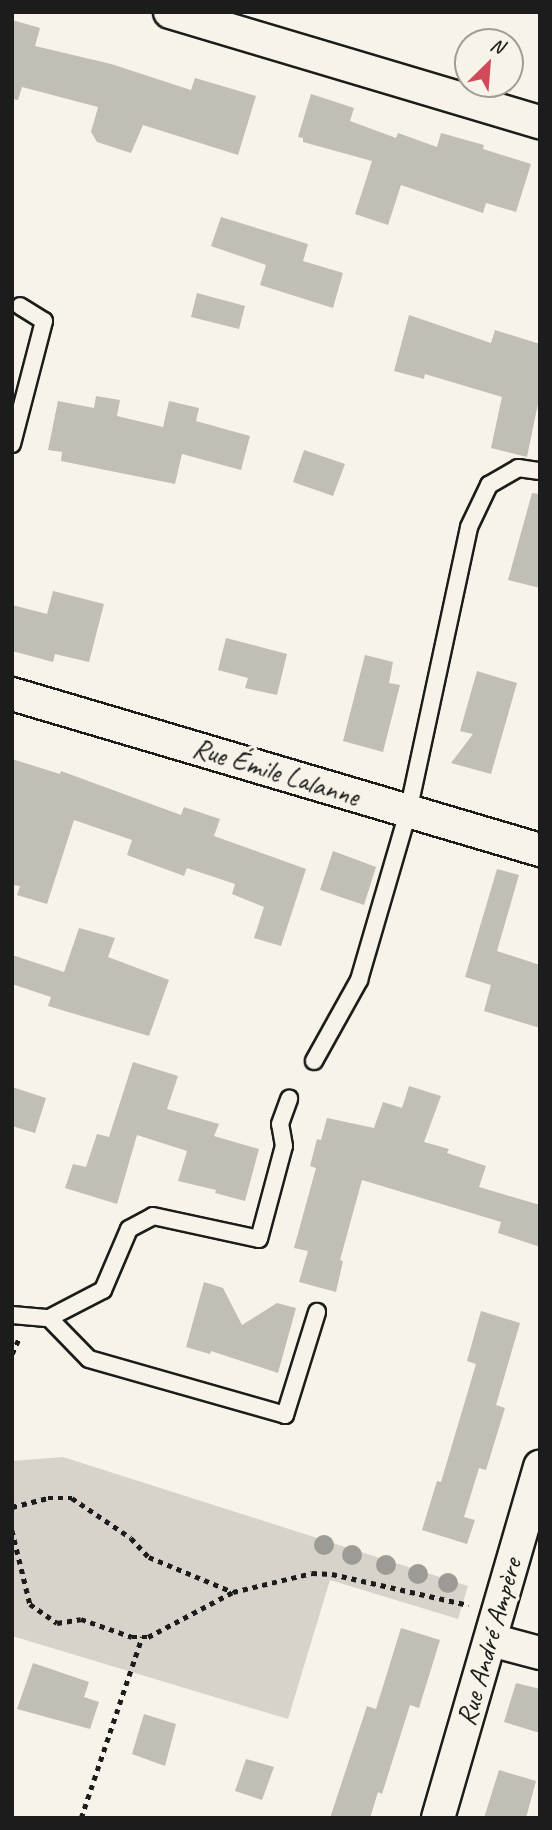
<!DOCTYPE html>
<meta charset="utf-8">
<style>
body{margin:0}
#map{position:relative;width:552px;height:1830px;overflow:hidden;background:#f7f3e8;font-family:Caveat,sans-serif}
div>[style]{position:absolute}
.green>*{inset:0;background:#d7d3cb}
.building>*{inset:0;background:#c0beb5}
.path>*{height:4.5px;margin-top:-2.25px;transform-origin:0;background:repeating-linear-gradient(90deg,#1c1c1c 0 5px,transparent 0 10px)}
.roads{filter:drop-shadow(2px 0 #1c1c1c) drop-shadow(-2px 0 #1c1c1c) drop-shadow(0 2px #1c1c1c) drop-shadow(0 -2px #1c1c1c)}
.lane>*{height:16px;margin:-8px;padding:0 8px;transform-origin:8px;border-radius:8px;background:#f7f3e8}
.street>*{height:32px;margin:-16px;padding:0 16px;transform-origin:16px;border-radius:16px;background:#f7f3e8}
.trees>*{width:20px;height:20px;margin:-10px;border-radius:50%;background:#9d9b95}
span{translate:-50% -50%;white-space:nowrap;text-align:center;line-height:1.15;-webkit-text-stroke:7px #f7f3e8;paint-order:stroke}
.street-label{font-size:28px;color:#1c1c1c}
.frame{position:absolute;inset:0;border:14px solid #1c1c1c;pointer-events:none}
.north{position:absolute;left:454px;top:28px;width:70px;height:70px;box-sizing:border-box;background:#f7f3e8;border:2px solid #9f9d96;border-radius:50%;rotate:25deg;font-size:19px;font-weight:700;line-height:28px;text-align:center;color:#1c1c1c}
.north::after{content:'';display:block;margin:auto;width:24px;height:32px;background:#d1495b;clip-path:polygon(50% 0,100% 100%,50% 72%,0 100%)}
</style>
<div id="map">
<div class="green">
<div style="clip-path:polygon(63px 1457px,468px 1586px,458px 1619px,330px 1580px,288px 1719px,12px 1636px,12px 1461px)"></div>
</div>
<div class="building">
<div style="clip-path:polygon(12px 20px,40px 28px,35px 46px,111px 64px,191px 90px,195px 78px,256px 96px,238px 155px,143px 125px,131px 153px,97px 142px,91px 132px,98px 107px,22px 87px,18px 100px,12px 99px)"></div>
<div style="clip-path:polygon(311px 94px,354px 108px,350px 121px,396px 138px,398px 133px,437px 147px,441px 133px,484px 145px,483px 149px,531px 164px,516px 212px,486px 203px,483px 213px,401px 185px,388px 225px,355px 214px,372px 161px,303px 142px,303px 138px,298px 137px)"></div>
<div style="clip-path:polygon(221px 217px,308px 244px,303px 261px,343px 273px,333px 308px,260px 285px,266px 265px,211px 246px)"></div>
<div style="clip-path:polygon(197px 293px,245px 306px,239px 329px,191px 317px)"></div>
<div style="clip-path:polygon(409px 315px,491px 343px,495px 330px,540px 344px,540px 394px,527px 457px,491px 448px,502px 397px,425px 374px,424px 379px,394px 371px)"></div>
<div style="clip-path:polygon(96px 396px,120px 400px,117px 416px,163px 427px,169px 401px,199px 408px,196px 421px,250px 436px,241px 470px,182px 454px,175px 484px,61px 461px,62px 452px,48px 450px,58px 401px,94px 408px)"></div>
<div style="clip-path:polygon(304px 450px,345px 464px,333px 496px,293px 482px)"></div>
<div style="clip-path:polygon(532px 493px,540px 494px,540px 588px,508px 580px)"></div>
<div style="clip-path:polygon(53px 591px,104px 604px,89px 662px,55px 654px,53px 662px,12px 651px,12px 605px,47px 614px)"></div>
<div style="clip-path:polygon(226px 638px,287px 654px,277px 695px,245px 688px,248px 678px,218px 670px)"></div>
<div style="clip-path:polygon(365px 655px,393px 662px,389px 683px,400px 685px,383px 752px,343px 741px)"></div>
<div style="clip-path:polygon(477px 671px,517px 683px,491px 774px,451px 763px,473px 734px,460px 731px)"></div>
<div style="clip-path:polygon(12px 759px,60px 774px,61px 771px,181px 815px,184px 807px,220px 819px,214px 836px,306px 869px,281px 946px,254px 938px,264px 907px,232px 894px,235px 884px,187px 868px,184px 876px,127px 855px,132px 840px,74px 820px,47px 904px,17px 895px,20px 886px,12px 885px)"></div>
<div style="clip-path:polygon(333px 851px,376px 867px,364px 905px,320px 890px)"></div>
<div style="clip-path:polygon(497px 869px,519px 875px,497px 951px,540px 965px,540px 1028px,484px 1011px,491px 985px,465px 977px)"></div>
<div style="clip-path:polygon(79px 928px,115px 938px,108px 957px,169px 980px,149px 1036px,48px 1006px,51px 997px,12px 984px,12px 955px,64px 972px)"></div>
<div style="clip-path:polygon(133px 1062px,178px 1076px,167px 1109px,219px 1124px,214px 1136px,259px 1149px,245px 1201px,215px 1193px,216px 1190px,178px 1181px,187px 1151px,137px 1135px,117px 1204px,65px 1188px,73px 1164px,86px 1167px,97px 1134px,109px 1137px)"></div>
<div style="clip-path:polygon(409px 1086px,441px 1096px,424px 1142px,449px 1149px,447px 1153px,486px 1166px,479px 1187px,540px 1205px,540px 1247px,498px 1233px,501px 1222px,362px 1180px,340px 1260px,343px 1261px,336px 1292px,299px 1282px,308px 1251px,294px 1248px,316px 1168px,310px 1166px,317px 1139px,321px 1140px,327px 1118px,374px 1128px,383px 1102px,402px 1108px)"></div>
<div style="clip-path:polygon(12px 1087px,46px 1098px,35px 1133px,12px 1126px)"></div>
<div style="clip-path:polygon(204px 1282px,223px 1288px,242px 1325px,277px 1303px,296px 1308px,278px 1373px,211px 1351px,210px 1354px,186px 1347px)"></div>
<div style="clip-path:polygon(481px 1311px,520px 1323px,496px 1405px,505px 1408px,486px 1470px,479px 1468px,464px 1517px,475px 1520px,467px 1544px,422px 1530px,437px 1481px,441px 1482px,476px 1364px,467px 1361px)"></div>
<div style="clip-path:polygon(401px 1628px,440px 1640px,419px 1708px,410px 1705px,382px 1794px,378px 1792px,370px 1818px,330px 1818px,367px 1706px,376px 1709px)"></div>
<div style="clip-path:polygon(33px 1663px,89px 1682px,84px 1697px,99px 1702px,90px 1729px,17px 1709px)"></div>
<div style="clip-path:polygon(516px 1683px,540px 1689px,540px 1733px,504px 1722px)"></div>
<div style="clip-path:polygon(144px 1714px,176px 1724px,165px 1766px,132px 1754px)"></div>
<div style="clip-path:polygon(246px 1759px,274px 1767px,262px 1800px,235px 1791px)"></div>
<div style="clip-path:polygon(499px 1770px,536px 1781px,526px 1818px,484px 1818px)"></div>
</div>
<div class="path">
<div style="left:12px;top:1354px;width:17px;rotate:-66deg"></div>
<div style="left:12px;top:1507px;width:37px;rotate:-14deg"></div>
<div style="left:48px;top:1498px;width:24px"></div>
<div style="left:72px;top:1498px;width:71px;rotate:34.1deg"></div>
<div style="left:131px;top:1538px;width:26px;rotate:47deg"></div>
<div style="left:149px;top:1557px;width:91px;rotate:22.6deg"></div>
<div style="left:12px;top:1530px;width:76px;rotate:76.3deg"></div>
<div style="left:30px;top:1604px;width:33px;rotate:35deg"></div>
<div style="left:57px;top:1623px;width:24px;rotate:-9deg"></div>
<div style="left:81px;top:1619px;width:54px;rotate:19.4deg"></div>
<div style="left:132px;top:1637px;width:16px"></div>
<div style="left:148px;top:1637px;width:96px;rotate:-27.9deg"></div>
<div style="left:233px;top:1592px;width:81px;rotate:-13.5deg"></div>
<div style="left:312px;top:1573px;width:20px;rotate:3deg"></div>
<div style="left:332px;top:1574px;width:140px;rotate:12.8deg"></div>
<div style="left:81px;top:1818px;width:191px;rotate:-71.4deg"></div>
</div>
<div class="roads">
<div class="lane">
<div style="left:12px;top:444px;width:127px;rotate:-75.4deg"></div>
<div style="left:44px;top:321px;width:28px;rotate:-148deg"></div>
<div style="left:314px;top:1061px;width:93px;rotate:-60.9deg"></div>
<div style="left:359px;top:980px;width:175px;rotate:-73.7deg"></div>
<div style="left:408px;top:812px;width:291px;rotate:-77.9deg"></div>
<div style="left:469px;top:527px;width:47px;rotate:-64.5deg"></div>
<div style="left:489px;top:485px;width:34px;rotate:-30deg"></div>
<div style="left:518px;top:468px;width:22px;rotate:8deg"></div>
<div style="left:12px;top:1315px;width:37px;rotate:5deg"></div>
<div style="left:49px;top:1318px;width:61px;rotate:-27.4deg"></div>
<div style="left:103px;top:1290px;width:66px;rotate:-66.9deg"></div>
<div style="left:129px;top:1229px;width:27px;rotate:-28deg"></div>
<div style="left:153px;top:1216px;width:108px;rotate:12.2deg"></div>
<div style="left:259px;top:1239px;width:96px;rotate:-75deg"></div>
<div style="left:284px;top:1146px;width:22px;rotate:-100deg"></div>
<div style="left:280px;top:1124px;width:27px;rotate:-70deg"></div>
<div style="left:49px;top:1318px;width:57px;rotate:45.7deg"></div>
<div style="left:89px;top:1359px;width:204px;rotate:15.9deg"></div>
<div style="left:285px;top:1415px;width:108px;rotate:-72.7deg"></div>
</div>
<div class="street">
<div style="left:170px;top:12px;width:386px;rotate:16.6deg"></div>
<div style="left:12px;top:694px;width:551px;rotate:16.46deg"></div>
<div style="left:491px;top:1640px;width:51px;rotate:14.9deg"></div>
<div style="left:438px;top:1818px;width:366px;rotate:-73.8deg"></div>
</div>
</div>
<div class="trees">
<div style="left:324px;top:1545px"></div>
<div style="left:352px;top:1555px"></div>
<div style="left:386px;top:1565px"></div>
<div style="left:418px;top:1574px"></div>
<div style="left:448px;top:1583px"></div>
</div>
<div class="street-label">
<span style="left:276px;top:772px;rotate:17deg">Rue Émile Lalanne</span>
<span style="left:489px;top:1642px;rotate:-74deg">Rue André Ampère</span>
</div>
<div class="frame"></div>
<div class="north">N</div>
</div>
